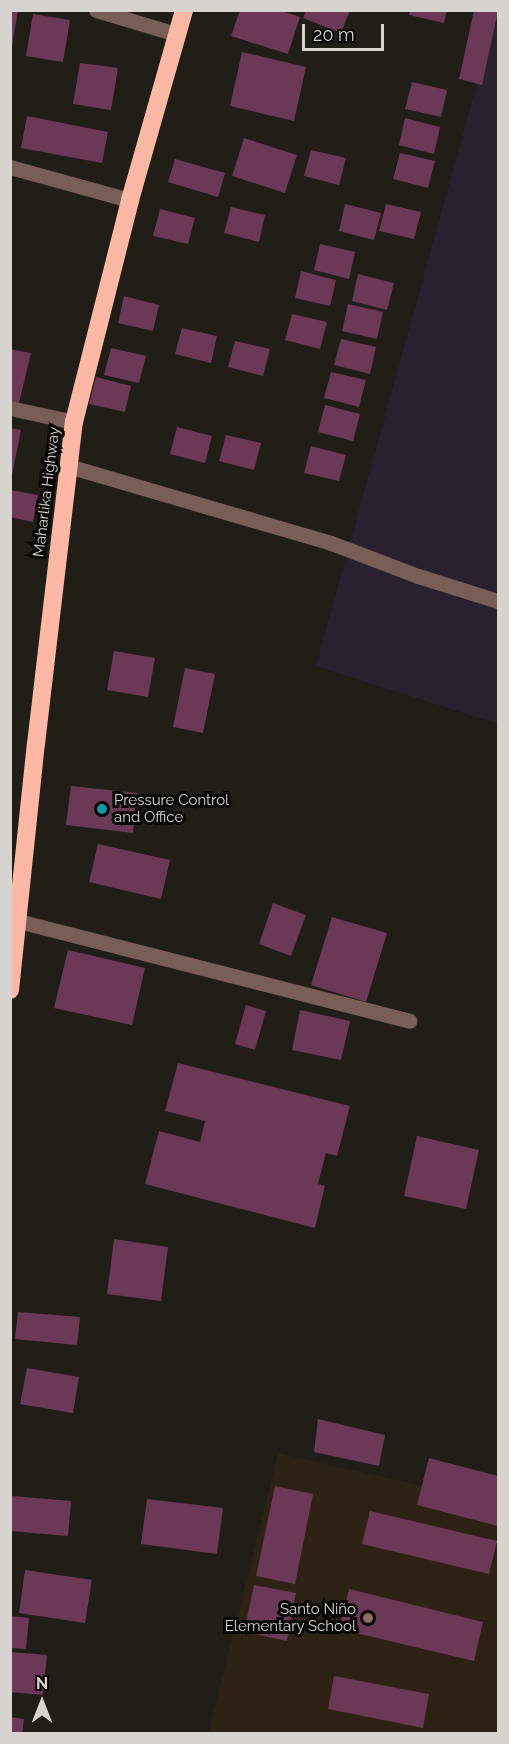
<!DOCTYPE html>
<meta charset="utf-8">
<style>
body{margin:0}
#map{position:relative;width:509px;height:1744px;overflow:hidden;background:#211d17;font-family:Raleway,sans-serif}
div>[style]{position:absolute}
.industrial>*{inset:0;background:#292130}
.education>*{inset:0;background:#2e2214}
.building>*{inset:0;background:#6b3857}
.minor>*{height:15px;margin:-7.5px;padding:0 7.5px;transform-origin:7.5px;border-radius:7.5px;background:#795e56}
.highway>*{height:18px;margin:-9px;padding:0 9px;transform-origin:9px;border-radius:9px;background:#fcb8a5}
.dots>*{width:16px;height:16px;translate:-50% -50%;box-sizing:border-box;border:3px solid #090705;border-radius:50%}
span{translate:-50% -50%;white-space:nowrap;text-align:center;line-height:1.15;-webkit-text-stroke:6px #090705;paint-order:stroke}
.street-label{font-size:15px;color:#d7d4d0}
.poi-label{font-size:15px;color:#d7d4d0}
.left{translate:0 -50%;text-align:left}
.right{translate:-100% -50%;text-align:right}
.frame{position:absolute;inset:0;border:12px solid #d7d4d0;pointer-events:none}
.north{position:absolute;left:12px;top:1672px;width:60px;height:60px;-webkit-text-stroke:4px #090705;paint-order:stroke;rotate:0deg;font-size:16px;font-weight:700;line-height:24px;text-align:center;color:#d7d4d0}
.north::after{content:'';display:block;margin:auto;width:21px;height:27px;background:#d7d4d0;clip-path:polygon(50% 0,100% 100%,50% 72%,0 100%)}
.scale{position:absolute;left:302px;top:24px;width:82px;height:27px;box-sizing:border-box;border:3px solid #d7d4d0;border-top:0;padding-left:8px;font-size:18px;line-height:21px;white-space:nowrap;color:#d7d4d0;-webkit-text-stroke:4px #090705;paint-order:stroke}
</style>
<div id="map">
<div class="industrial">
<div style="clip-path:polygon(497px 11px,498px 11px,498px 724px,316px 666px)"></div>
</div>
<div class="education">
<div style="clip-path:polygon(278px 1453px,498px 1503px,498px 1733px,208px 1734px)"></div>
</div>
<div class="building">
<div style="clip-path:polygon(10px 10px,18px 10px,12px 46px,10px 46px)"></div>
<div style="clip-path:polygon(240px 10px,279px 10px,300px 17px,288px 54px,231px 36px)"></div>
<div style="clip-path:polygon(306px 10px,350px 10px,341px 33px,303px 18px)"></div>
<div style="clip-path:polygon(410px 10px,447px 10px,444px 23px,409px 15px)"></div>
<div style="clip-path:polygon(474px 10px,498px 11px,482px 85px,459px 79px)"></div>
<div style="clip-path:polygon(33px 14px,70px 20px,63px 62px,26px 56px)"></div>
<div style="clip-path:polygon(242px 52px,306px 67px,294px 121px,230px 106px)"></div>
<div style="clip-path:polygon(80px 63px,118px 68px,111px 110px,73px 104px)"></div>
<div style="clip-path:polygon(412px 82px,447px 90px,441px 117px,405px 109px)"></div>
<div style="clip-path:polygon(27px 116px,108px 132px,102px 163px,21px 148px)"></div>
<div style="clip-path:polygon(405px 118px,440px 127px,434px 154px,399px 145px)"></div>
<div style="clip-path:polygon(244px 138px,297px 155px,285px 193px,232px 176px)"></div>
<div style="clip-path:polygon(311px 150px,346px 158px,339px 185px,304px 176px)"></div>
<div style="clip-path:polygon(400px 153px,435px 161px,428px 188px,393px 179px)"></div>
<div style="clip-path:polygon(175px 159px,225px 173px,218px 197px,168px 182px)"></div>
<div style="clip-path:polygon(345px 204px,381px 213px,374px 240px,339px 231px)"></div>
<div style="clip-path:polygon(386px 204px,421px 212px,414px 239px,379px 231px)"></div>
<div style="clip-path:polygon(231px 207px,265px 215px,259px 242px,224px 233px)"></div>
<div style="clip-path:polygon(160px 209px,195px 218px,188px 244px,153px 236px)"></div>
<div style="clip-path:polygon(320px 244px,355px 252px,349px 279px,314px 270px)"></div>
<div style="clip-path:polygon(301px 271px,336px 280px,330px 306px,295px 298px)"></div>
<div style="clip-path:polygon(358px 274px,394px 283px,387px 310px,352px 301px)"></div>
<div style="clip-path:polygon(124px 296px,159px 305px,153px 331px,118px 323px)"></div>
<div style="clip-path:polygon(348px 304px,383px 312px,377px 339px,342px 331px)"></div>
<div style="clip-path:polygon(292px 314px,327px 322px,320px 349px,285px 340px)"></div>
<div style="clip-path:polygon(182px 328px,217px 336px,211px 363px,175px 354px)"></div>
<div style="clip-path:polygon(341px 339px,376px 347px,370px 374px,334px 365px)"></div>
<div style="clip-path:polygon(235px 341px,270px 349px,263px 376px,228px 367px)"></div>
<div style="clip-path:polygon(111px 348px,146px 356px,139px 383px,104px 375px)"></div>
<div style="clip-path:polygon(10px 349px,31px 353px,19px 403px,10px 401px)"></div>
<div style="clip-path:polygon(331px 372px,366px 380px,359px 407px,324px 398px)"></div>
<div style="clip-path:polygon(96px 377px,131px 386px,125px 412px,89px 404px)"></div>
<div style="clip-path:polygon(325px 405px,360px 414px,353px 441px,318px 432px)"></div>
<div style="clip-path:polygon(177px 427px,212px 436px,205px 463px,170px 454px)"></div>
<div style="clip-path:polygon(10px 428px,21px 430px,12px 475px,10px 475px)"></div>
<div style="clip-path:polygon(226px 435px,261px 443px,254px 470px,219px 461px)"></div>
<div style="clip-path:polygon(311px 446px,346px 455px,339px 481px,304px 473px)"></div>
<div style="clip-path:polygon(10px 490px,38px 495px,33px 522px,10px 517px)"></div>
<div style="clip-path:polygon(114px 651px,155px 658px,148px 697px,107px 690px)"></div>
<div style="clip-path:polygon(185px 668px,215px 674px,203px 733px,173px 727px)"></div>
<div style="clip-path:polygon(71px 786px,137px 793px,133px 833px,66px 825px)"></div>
<div style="clip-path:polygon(98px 844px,170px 860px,161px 899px,89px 882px)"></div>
<div style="clip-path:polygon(273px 903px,306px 915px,291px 956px,259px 944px)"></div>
<div style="clip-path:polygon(332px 917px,387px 933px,366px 1002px,311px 985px)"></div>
<div style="clip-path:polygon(68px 950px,145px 968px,132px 1025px,54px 1008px)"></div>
<div style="clip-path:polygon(246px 1005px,266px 1011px,255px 1050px,235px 1044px)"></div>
<div style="clip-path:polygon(300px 1010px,350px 1021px,341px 1060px,292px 1050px)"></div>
<div style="clip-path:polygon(178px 1063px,350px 1106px,337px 1156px,326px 1153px,318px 1184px,325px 1186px,315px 1228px,145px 1184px,159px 1131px,200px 1142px,205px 1121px,165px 1111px)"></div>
<div style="clip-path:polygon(417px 1136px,479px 1150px,466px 1209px,404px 1196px)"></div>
<div style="clip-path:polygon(114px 1239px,168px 1247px,161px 1301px,107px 1294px)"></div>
<div style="clip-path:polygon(18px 1312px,80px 1317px,77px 1345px,15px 1339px)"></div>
<div style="clip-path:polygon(27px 1368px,79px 1377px,73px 1413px,20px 1404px)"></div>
<div style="clip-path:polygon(318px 1419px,385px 1435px,379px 1466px,314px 1452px)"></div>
<div style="clip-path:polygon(429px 1458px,498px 1476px,498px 1526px,417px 1505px)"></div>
<div style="clip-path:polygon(275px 1486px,313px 1494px,295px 1584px,256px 1576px)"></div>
<div style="clip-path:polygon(12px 1496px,71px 1501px,68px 1536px,10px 1531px)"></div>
<div style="clip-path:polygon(147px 1499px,223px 1508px,217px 1554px,141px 1544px)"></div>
<div style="clip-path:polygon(370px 1511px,497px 1541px,489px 1574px,362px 1544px)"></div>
<div style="clip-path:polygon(25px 1570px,92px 1580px,85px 1623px,19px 1613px)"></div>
<div style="clip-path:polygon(254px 1585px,296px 1593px,287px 1641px,244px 1632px)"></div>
<div style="clip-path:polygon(349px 1589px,483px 1622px,474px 1661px,339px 1629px)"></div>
<div style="clip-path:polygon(10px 1616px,29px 1618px,26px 1649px,10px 1648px)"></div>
<div style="clip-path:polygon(12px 1652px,47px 1655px,43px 1695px,10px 1692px)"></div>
<div style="clip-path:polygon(334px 1676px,429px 1694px,423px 1728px,328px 1709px)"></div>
<div style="clip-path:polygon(10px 1717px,24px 1719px,22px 1734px,10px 1734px)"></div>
</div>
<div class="minor">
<div style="left:96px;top:10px;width:84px;rotate:16.7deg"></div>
<div style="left:10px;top:167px;width:124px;rotate:15.4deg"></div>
<div style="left:10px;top:408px;width:66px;rotate:12.3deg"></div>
<div style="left:68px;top:466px;width:274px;rotate:16.3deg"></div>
<div style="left:331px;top:543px;width:93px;rotate:20.8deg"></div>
<div style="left:418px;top:576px;width:84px;rotate:17.4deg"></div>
<div style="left:18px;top:921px;width:404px;rotate:14.3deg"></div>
</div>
<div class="highway">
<div style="left:10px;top:990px;width:247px;rotate:-84deg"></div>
<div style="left:36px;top:744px;width:324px;rotate:-83.3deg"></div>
<div style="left:74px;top:422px;width:229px;rotate:-75.8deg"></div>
<div style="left:130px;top:200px;width:198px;rotate:-74.1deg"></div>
</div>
<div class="dots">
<div style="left:102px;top:809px;background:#0f9aa8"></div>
<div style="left:368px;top:1618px;background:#8d6e63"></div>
</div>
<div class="street-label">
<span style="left:47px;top:492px;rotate:-83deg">Maharlika Highway</span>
</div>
<div class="poi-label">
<span class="left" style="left:114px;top:809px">Pressure Control<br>and Office</span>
<span class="right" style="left:356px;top:1618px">Santo Niño<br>Elementary School</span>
</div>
<div class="frame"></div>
<div class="north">N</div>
<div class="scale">20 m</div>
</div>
